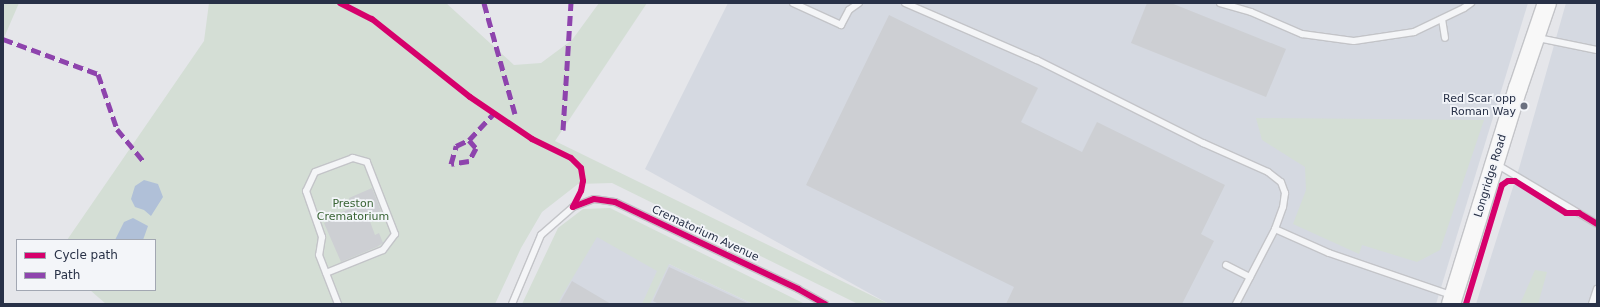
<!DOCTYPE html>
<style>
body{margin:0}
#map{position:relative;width:1600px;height:307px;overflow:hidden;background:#e5e6ea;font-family:"DejaVu Sans",sans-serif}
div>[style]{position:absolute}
.built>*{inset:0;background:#d5d9e1}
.green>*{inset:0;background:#d4ded5}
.water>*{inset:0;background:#b0c0d8}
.building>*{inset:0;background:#cdcfd3}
.roads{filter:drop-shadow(1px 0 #c3c4c8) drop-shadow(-1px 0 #c3c4c8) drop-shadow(0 1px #c3c4c8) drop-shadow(0 -1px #c3c4c8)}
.lane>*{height:6px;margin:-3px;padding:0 3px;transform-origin:3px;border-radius:3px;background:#f4f5f7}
.secondary>*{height:18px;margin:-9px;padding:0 9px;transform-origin:9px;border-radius:9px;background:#f8f8f8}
.quiet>*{height:5px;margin-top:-2.5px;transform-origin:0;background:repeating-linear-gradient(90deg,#8e44ad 0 10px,transparent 0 15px)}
.cycleway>*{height:6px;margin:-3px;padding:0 3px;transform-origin:3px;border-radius:3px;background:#d6006c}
.dots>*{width:11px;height:11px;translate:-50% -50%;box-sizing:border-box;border:2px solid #f3f5f9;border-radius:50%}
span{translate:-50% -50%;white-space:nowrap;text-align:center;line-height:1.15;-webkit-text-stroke:3.5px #f3f5f9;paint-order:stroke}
.poi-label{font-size:11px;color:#283147}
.right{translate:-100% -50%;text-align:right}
.street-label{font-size:11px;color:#283147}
.park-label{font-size:11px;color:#396434}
.frame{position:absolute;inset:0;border:4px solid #283147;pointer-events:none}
.legend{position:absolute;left:16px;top:239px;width:140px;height:52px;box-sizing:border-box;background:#f3f5f9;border:1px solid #a2a7b2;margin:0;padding:5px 7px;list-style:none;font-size:12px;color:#283147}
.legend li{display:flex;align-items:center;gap:8px;height:20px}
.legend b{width:20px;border:1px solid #a2a7b2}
</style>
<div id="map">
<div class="built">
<div style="clip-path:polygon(728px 3px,1528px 3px,1436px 304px,889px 304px,645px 169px)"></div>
<div style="clip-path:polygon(1566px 3px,1597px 3px,1597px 304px,1476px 304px,1520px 165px)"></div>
<div style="clip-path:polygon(599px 223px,669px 264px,753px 304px,544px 304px)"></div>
</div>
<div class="green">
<div style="clip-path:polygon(3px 3px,19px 3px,3px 40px)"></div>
<div style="clip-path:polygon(209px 3px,446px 3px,514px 65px,541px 63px,572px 40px,599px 3px,647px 3px,555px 141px,889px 304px,858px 304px,612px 183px,578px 184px,542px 212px,521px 248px,495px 304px,106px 304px,90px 290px,155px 290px,155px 240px,67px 240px,204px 41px)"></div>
<div style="clip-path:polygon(1256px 118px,1484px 120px,1440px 250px,1417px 262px,1362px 245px,1359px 254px,1293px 224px,1306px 190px,1305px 167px,1262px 140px)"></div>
<div style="clip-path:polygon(610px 208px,805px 304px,753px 304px,669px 264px,650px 304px,642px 304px,657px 271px,597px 237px,557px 304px,522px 304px,558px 228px,583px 209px)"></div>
<div style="clip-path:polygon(1535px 270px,1547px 272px,1538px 304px,1520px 304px)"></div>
</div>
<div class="water">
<div style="clip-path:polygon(144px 180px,158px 184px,163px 197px,151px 216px,144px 210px,135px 207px,131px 199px,135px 186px)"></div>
<div style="clip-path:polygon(133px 218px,148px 226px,143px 240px,115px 240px,124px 222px)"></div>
</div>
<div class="building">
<div style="clip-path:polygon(1147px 3px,1171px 3px,1286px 49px,1266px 97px,1131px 43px)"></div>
<div style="clip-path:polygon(889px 15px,1038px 88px,1021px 122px,1082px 152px,1097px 122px,1225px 185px,1201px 234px,1214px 241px,1182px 304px,1006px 304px,1014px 287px,806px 185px)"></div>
<div style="clip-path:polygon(372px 188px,381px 211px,368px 216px,375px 235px,379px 233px,383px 243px,377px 247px,341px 262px,324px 223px,340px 216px,339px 213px,353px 208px,349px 198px)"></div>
<div style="clip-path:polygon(669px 267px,749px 304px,659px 304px,653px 301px)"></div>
<div style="clip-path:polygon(572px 281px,611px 304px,559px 304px)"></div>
</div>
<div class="roads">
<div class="lane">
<div style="left:793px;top:3px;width:53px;rotate:24.6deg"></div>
<div style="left:841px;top:25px;width:17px;rotate:-62deg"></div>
<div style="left:849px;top:10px;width:12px;rotate:-35deg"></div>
<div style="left:905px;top:3px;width:144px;rotate:23.4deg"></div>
<div style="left:1037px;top:60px;width:186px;rotate:26.6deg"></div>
<div style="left:1203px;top:143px;width:71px;rotate:24deg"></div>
<div style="left:1268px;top:172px;width:16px;rotate:38deg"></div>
<div style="left:1281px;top:182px;width:12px;rotate:70deg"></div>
<div style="left:1285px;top:193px;width:14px;rotate:98deg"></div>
<div style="left:1283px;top:207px;width:23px;rotate:110deg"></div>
<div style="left:1220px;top:3px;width:32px;rotate:16deg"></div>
<div style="left:1251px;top:12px;width:56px;rotate:23.3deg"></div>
<div style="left:1302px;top:34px;width:52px;rotate:7.7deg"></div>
<div style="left:1354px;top:41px;width:61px;rotate:-8.5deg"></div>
<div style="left:1414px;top:32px;width:55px;rotate:-25.6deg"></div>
<div style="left:1464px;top:8px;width:9px;rotate:-36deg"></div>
<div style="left:1442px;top:19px;width:19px;rotate:81deg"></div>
<div style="left:1538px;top:38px;width:60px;rotate:11.5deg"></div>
<div style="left:1496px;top:164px;width:117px;rotate:30.7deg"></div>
<div style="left:1226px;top:265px;width:27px;rotate:27deg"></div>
<div style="left:326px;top:273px;width:61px;rotate:-22deg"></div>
<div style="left:383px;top:250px;width:20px;rotate:-53deg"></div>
<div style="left:395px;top:234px;width:77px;rotate:-111.3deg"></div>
<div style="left:367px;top:162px;width:15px;rotate:-164deg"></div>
<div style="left:353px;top:158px;width:40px;rotate:159.8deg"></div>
<div style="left:315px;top:172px;width:21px;rotate:115deg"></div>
<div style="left:306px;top:191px;width:49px;rotate:70.8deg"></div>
<div style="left:322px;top:237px;width:18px;rotate:99deg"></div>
<div style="left:319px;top:255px;width:53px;rotate:68.8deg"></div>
<div style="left:512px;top:304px;width:75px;rotate:-67.2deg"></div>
<div style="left:541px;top:235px;width:43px;rotate:-41.2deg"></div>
<div style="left:573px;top:207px;width:22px;rotate:-21deg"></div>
<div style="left:594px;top:199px;width:21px;rotate:8deg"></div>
<div style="left:615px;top:202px;width:203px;rotate:25.4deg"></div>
<div style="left:798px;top:289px;width:31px;rotate:29deg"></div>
<div style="left:1236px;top:304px;width:85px;rotate:-62.5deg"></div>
<div style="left:1275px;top:229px;width:59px;rotate:24deg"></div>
<div style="left:1329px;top:253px;width:129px;rotate:19deg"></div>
<div style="left:1592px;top:304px;width:16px;rotate:-72deg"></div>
</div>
<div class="secondary">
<div style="left:1451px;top:304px;width:226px;rotate:-72.8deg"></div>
<div style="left:1518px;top:88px;width:90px;rotate:-71.2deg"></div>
</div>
</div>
<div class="quiet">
<div style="left:484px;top:3px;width:115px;rotate:74.4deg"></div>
<div style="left:3px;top:39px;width:101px;rotate:20.2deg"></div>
<div style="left:98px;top:74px;width:58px;rotate:70.9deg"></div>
<div style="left:117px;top:129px;width:43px;rotate:50.7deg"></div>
<div style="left:563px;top:130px;width:127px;rotate:-86.4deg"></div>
<div style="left:469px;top:140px;width:11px;rotate:49deg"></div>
<div style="left:476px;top:148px;width:15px;rotate:118deg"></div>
<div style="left:469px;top:161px;width:18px;rotate:171deg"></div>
<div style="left:451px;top:164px;width:19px;rotate:-74deg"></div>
<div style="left:456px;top:146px;width:14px;rotate:-25deg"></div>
<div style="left:469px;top:140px;width:37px;rotate:-47deg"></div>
</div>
<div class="cycleway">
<div style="left:340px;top:3px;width:36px;rotate:27deg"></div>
<div style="left:372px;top:19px;width:125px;rotate:38.5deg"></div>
<div style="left:470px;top:97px;width:75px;rotate:34.1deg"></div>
<div style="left:532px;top:139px;width:43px;rotate:26deg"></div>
<div style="left:571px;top:158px;width:14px;rotate:45deg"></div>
<div style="left:581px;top:168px;width:13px;rotate:81deg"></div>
<div style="left:583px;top:181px;width:10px;rotate:101deg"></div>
<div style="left:581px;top:191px;width:18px;rotate:117deg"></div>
<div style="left:573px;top:207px;width:22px;rotate:-21deg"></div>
<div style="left:594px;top:199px;width:21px;rotate:8deg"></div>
<div style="left:615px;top:202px;width:203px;rotate:25.4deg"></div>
<div style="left:798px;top:289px;width:31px;rotate:29deg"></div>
<div style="left:1466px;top:304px;width:124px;rotate:-73.2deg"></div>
<div style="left:1502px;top:185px;width:7px;rotate:-34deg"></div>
<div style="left:1508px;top:181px;width:7px"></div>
<div style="left:1515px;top:181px;width:60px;rotate:32.1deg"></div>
<div style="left:1566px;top:213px;width:13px"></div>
<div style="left:1579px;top:213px;width:21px;rotate:31deg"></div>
</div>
<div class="dots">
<div style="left:1524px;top:106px;background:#6a7080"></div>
</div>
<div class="poi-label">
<span class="right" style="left:1516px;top:106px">Red Scar opp<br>Roman Way</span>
</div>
<div class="street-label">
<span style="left:1491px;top:176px;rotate:-73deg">Longridge Road</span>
<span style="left:705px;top:234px;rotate:25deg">Crematorium Avenue</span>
</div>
<div class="park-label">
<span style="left:353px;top:211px">Preston<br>Crematorium</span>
</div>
<div class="frame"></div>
<ul class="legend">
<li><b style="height:5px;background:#d6006c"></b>Cycle path</li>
<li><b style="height:5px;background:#8e44ad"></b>Path</li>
</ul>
</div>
